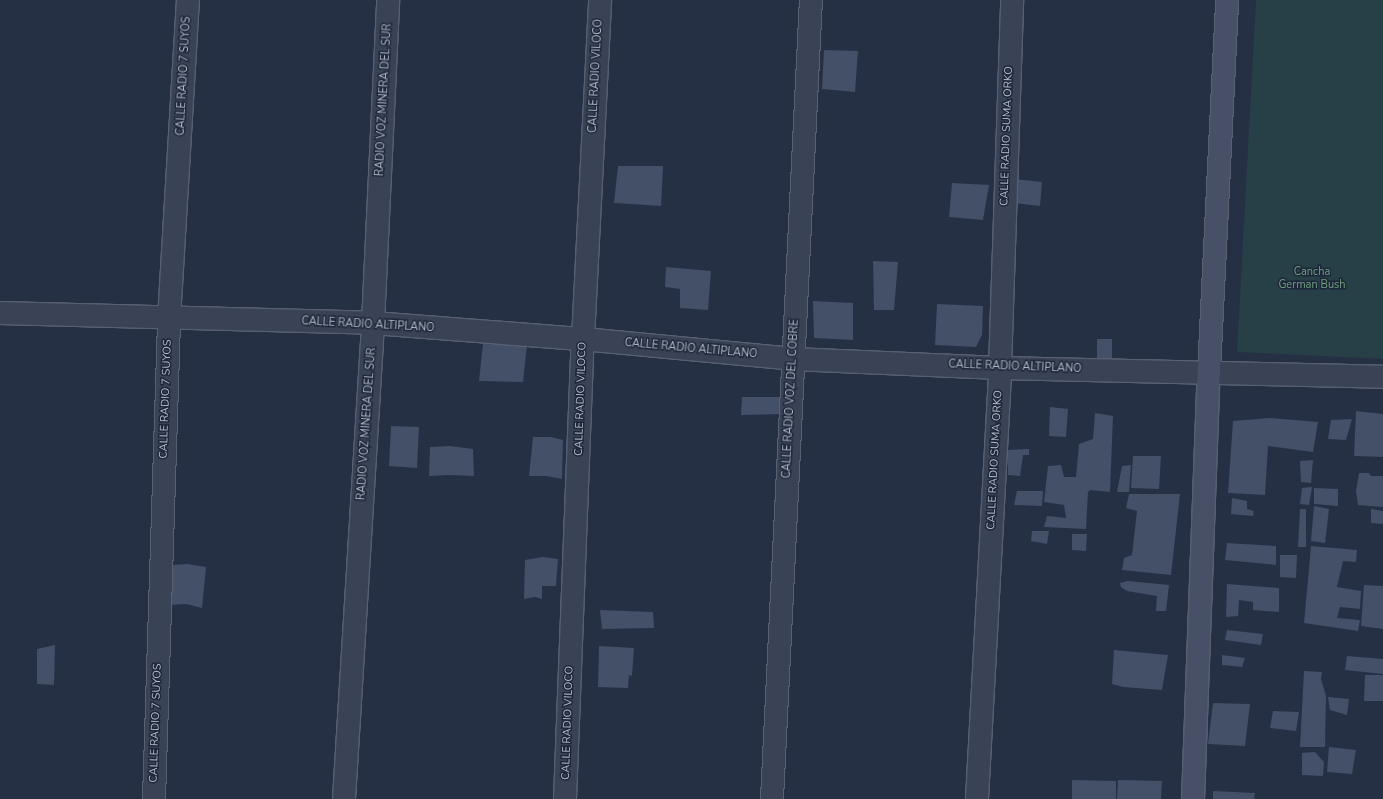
<!DOCTYPE html>
<style>
body{margin:0}
#map{position:relative;width:1383px;height:799px;overflow:hidden;background:#253045;font-family:"Nunito Sans",sans-serif}
div>[style]{position:absolute}
.green>*{inset:0;background:#273f46}
.building>*{inset:0;background:#444f68}
.roads{filter:drop-shadow(1px 0 #596072) drop-shadow(-1px 0 #596072) drop-shadow(0 1px #596072) drop-shadow(0 -1px #596072)}
.street>*{height:22px;margin:-11px;padding:0 11px;transform-origin:11px;border-radius:11px;background:#3a4255}
.secondary>*{height:22px;margin:-11px;padding:0 11px;transform-origin:11px;border-radius:11px;background:#485068}
span{translate:-50% -50%;white-space:nowrap;text-align:center;line-height:1.15;-webkit-text-stroke:3px #1e273a;paint-order:stroke}
.street-label{font-size:11px;color:#b8bece}
.park-label{font-size:11px;color:#6da17e}
</style>
<div id="map">
<div class="green">
<div style="clip-path:polygon(1256px 0,1383px 0,1383px 359px,1237px 352px)"></div>
</div>
<div class="building">
<div style="clip-path:polygon(824px 50px,858px 51px,855px 92px,822px 89px)"></div>
<div style="clip-path:polygon(618px 166px,663px 166px,661px 206px,614px 203px)"></div>
<div style="clip-path:polygon(1013px 179px,1042px 182px,1040px 206px,1013px 203px)"></div>
<div style="clip-path:polygon(952px 183px,989px 185px,983px 220px,949px 217px)"></div>
<div style="clip-path:polygon(873px 261px,898px 262px,894px 310px,874px 310px)"></div>
<div style="clip-path:polygon(666px 267px,711px 271px,708px 310px,680px 308px,680px 289px,665px 287px)"></div>
<div style="clip-path:polygon(813px 301px,853px 303px,853px 340px,814px 338px)"></div>
<div style="clip-path:polygon(937px 304px,983px 306px,982px 335px,976px 347px,935px 345px)"></div>
<div style="clip-path:polygon(1097px 339px,1112px 339px,1112px 359px,1097px 360px)"></div>
<div style="clip-path:polygon(483px 344px,527px 345px,523px 382px,479px 381px)"></div>
<div style="clip-path:polygon(742px 397px,787px 397px,786px 414px,741px 415px)"></div>
<div style="clip-path:polygon(1050px 407px,1068px 409px,1066px 437px,1049px 436px)"></div>
<div style="clip-path:polygon(1356px 411px,1383px 414px,1383px 457px,1354px 456px)"></div>
<div style="clip-path:polygon(1095px 413px,1113px 416px,1110px 492px,1090px 490px,1088px 492px,1086px 529px,1044px 527px,1047px 516px,1066px 518px,1064px 505px,1044px 502px,1048px 466px,1061px 465px,1064px 477px,1076px 477px,1079px 444px,1093px 439px)"></div>
<div style="clip-path:polygon(1269px 418px,1318px 422px,1313px 452px,1268px 446px,1265px 495px,1228px 493px,1233px 421px)"></div>
<div style="clip-path:polygon(1352px 419px,1346px 440px,1328px 439px,1331px 420px)"></div>
<div style="clip-path:polygon(391px 426px,419px 427px,417px 468px,389px 466px)"></div>
<div style="clip-path:polygon(533px 437px,551px 437px,563px 440px,562px 479px,546px 476px,529px 476px)"></div>
<div style="clip-path:polygon(450px 446px,473px 449px,474px 476px,449px 475px,429px 476px,430px 447px)"></div>
<div style="clip-path:polygon(1029px 449px,1029px 455px,1023px 455px,1020px 476px,1008px 475px,1008px 450px)"></div>
<div style="clip-path:polygon(1133px 456px,1161px 456px,1159px 489px,1131px 488px)"></div>
<div style="clip-path:polygon(1313px 460px,1311px 483px,1301px 482px,1300px 461px)"></div>
<div style="clip-path:polygon(1131px 465px,1129px 492px,1117px 492px,1122px 466px)"></div>
<div style="clip-path:polygon(1359px 473px,1369px 473px,1371px 476px,1383px 476px,1383px 507px,1358px 505px,1356px 491px)"></div>
<div style="clip-path:polygon(1312px 487px,1309px 505px,1300px 504px,1302px 488px)"></div>
<div style="clip-path:polygon(1314px 488px,1338px 489px,1338px 506px,1314px 504px)"></div>
<div style="clip-path:polygon(1017px 491px,1043px 491px,1042px 506px,1014px 505px)"></div>
<div style="clip-path:polygon(1129px 494px,1180px 494px,1171px 575px,1122px 570px,1124px 558px,1132px 555px,1137px 511px,1126px 508px)"></div>
<div style="clip-path:polygon(1232px 498px,1247px 501px,1247px 509px,1254px 511px,1253px 516px,1231px 514px)"></div>
<div style="clip-path:polygon(1314px 506px,1329px 509px,1325px 543px,1311px 541px)"></div>
<div style="clip-path:polygon(1300px 509px,1306px 509px,1306px 547px,1298px 547px)"></div>
<div style="clip-path:polygon(1371px 509px,1383px 511px,1383px 524px,1371px 523px)"></div>
<div style="clip-path:polygon(1032px 531px,1049px 531px,1047px 544px,1031px 541px)"></div>
<div style="clip-path:polygon(1072px 534px,1087px 534px,1086px 551px,1072px 550px)"></div>
<div style="clip-path:polygon(1227px 543px,1276px 546px,1276px 565px,1225px 560px)"></div>
<div style="clip-path:polygon(1311px 546px,1357px 550px,1356px 562px,1343px 561px,1337px 587px,1361px 591px,1360px 609px,1340px 607px,1337px 618px,1360px 620px,1358px 631px,1304px 623px)"></div>
<div style="clip-path:polygon(1280px 555px,1297px 555px,1296px 578px,1280px 577px)"></div>
<div style="clip-path:polygon(543px 557px,558px 559px,556px 586px,542px 586px,542px 599px,535px 597px,524px 599px,525px 560px)"></div>
<div style="clip-path:polygon(187px 564px,206px 567px,202px 608px,186px 604px,169px 605px,172px 565px)"></div>
<div style="clip-path:polygon(1128px 581px,1169px 585px,1166px 611px,1156px 611px,1157px 596px,1127px 591px,1121px 587px,1120px 583px)"></div>
<div style="clip-path:polygon(1227px 584px,1279px 588px,1279px 612px,1253px 610px,1253px 602px,1239px 600px,1238px 616px,1226px 617px)"></div>
<div style="clip-path:polygon(1364px 585px,1383px 586px,1383px 629px,1361px 626px)"></div>
<div style="clip-path:polygon(600px 610px,653px 612px,654px 628px,602px 629px)"></div>
<div style="clip-path:polygon(1227px 630px,1263px 634px,1261px 645px,1225px 640px)"></div>
<div style="clip-path:polygon(55px 645px,54px 685px,37px 684px,37px 649px)"></div>
<div style="clip-path:polygon(599px 646px,634px 648px,632px 676px,629px 675px,628px 688px,598px 687px)"></div>
<div style="clip-path:polygon(1114px 650px,1168px 655px,1162px 690px,1123px 687px,1112px 684px)"></div>
<div style="clip-path:polygon(1222px 655px,1245px 658px,1242px 667px,1222px 665px)"></div>
<div style="clip-path:polygon(1347px 656px,1383px 659px,1383px 674px,1345px 670px)"></div>
<div style="clip-path:polygon(1304px 671px,1322px 672px,1321px 679px,1326px 696px,1325px 747px,1300px 747px)"></div>
<div style="clip-path:polygon(1365px 675px,1383px 675px,1383px 701px,1364px 701px)"></div>
<div style="clip-path:polygon(1328px 697px,1349px 699px,1347px 715px,1330px 710px)"></div>
<div style="clip-path:polygon(1213px 703px,1250px 704px,1245px 746px,1208px 744px)"></div>
<div style="clip-path:polygon(1273px 711px,1299px 712px,1296px 731px,1270px 728px)"></div>
<div style="clip-path:polygon(1329px 747px,1356px 750px,1352px 774px,1327px 772px)"></div>
<div style="clip-path:polygon(1315px 752px,1324px 762px,1323px 776px,1302px 775px,1302px 753px)"></div>
<div style="clip-path:polygon(1072px 780px,1116px 781px,1116px 799px,1072px 799px)"></div>
<div style="clip-path:polygon(1118px 780px,1162px 781px,1161px 799px,1117px 799px)"></div>
<div style="clip-path:polygon(1213px 791px,1255px 793px,1254px 799px,1213px 799px)"></div>
</div>
<div class="roads">
<div class="street">
<div style="left:0;top:313px;width:373px;rotate:1.5deg"></div>
<div style="left:373px;top:323px;width:211px;rotate:4.4deg"></div>
<div style="left:583px;top:339px;width:211px;rotate:5.4deg"></div>
<div style="left:793px;top:359px;width:207px;rotate:2.5deg"></div>
<div style="left:1000px;top:368px;width:383px;rotate:1.3deg"></div>
<div style="left:154px;top:799px;width:480px;rotate:-88.2deg"></div>
<div style="left:169px;top:319px;width:320px;rotate:-86.6deg"></div>
<div style="left:344px;top:799px;width:477px;rotate:-86.5deg"></div>
<div style="left:373px;top:323px;width:323px;rotate:-87.3deg"></div>
<div style="left:565px;top:799px;width:460px;rotate:-87.8deg"></div>
<div style="left:583px;top:339px;width:339px;rotate:-87.1deg"></div>
<div style="left:772px;top:799px;width:800px;rotate:-87.21deg"></div>
<div style="left:977px;top:799px;width:432px;rotate:-86.9deg"></div>
<div style="left:1000px;top:368px;width:368px;rotate:-88.1deg"></div>
</div>
<div class="secondary">
<div style="left:1193px;top:799px;width:427px;rotate:-87.9deg"></div>
<div style="left:1209px;top:372px;width:372px;rotate:-87.2deg"></div>
</div>
</div>
<div class="street-label">
<span style="left:184px;top:76px;rotate:-87deg">CALLE RADIO 7 SUYOS</span>
<span style="left:596px;top:76px;rotate:-87deg">CALLE RADIO VILOCO</span>
<span style="left:384px;top:100px;rotate:-87deg">RADIO VOZ MINERA DEL SUR</span>
<span style="left:1007px;top:136px;rotate:-88deg">CALLE RADIO SUMA ORKO</span>
<span style="left:368px;top:325px;rotate:3deg">CALLE RADIO ALTIPLANO</span>
<span style="left:691px;top:349px;rotate:5deg">CALLE RADIO ALTIPLANO</span>
<span style="left:1015px;top:367px;rotate:2deg">CALLE RADIO ALTIPLANO</span>
<span style="left:166px;top:399px;rotate:-88deg">CALLE RADIO 7 SUYOS</span>
<span style="left:581px;top:399px;rotate:-88deg">CALLE RADIO VILOCO</span>
<span style="left:791px;top:399px;rotate:-87deg">CALLE RADIO VOZ DEL COBRE</span>
<span style="left:367px;top:424px;rotate:-86deg">RADIO VOZ MINERA DEL SUR</span>
<span style="left:995px;top:460px;rotate:-87deg">CALLE RADIO SUMA ORKO</span>
<span style="left:156px;top:723px;rotate:-88deg">CALLE RADIO 7 SUYOS</span>
<span style="left:568px;top:723px;rotate:-88deg">CALLE RADIO VILOCO</span>
</div>
<div class="park-label">
<span style="left:1312px;top:279px">Cancha<br>German Bush</span>
</div>
</div>
